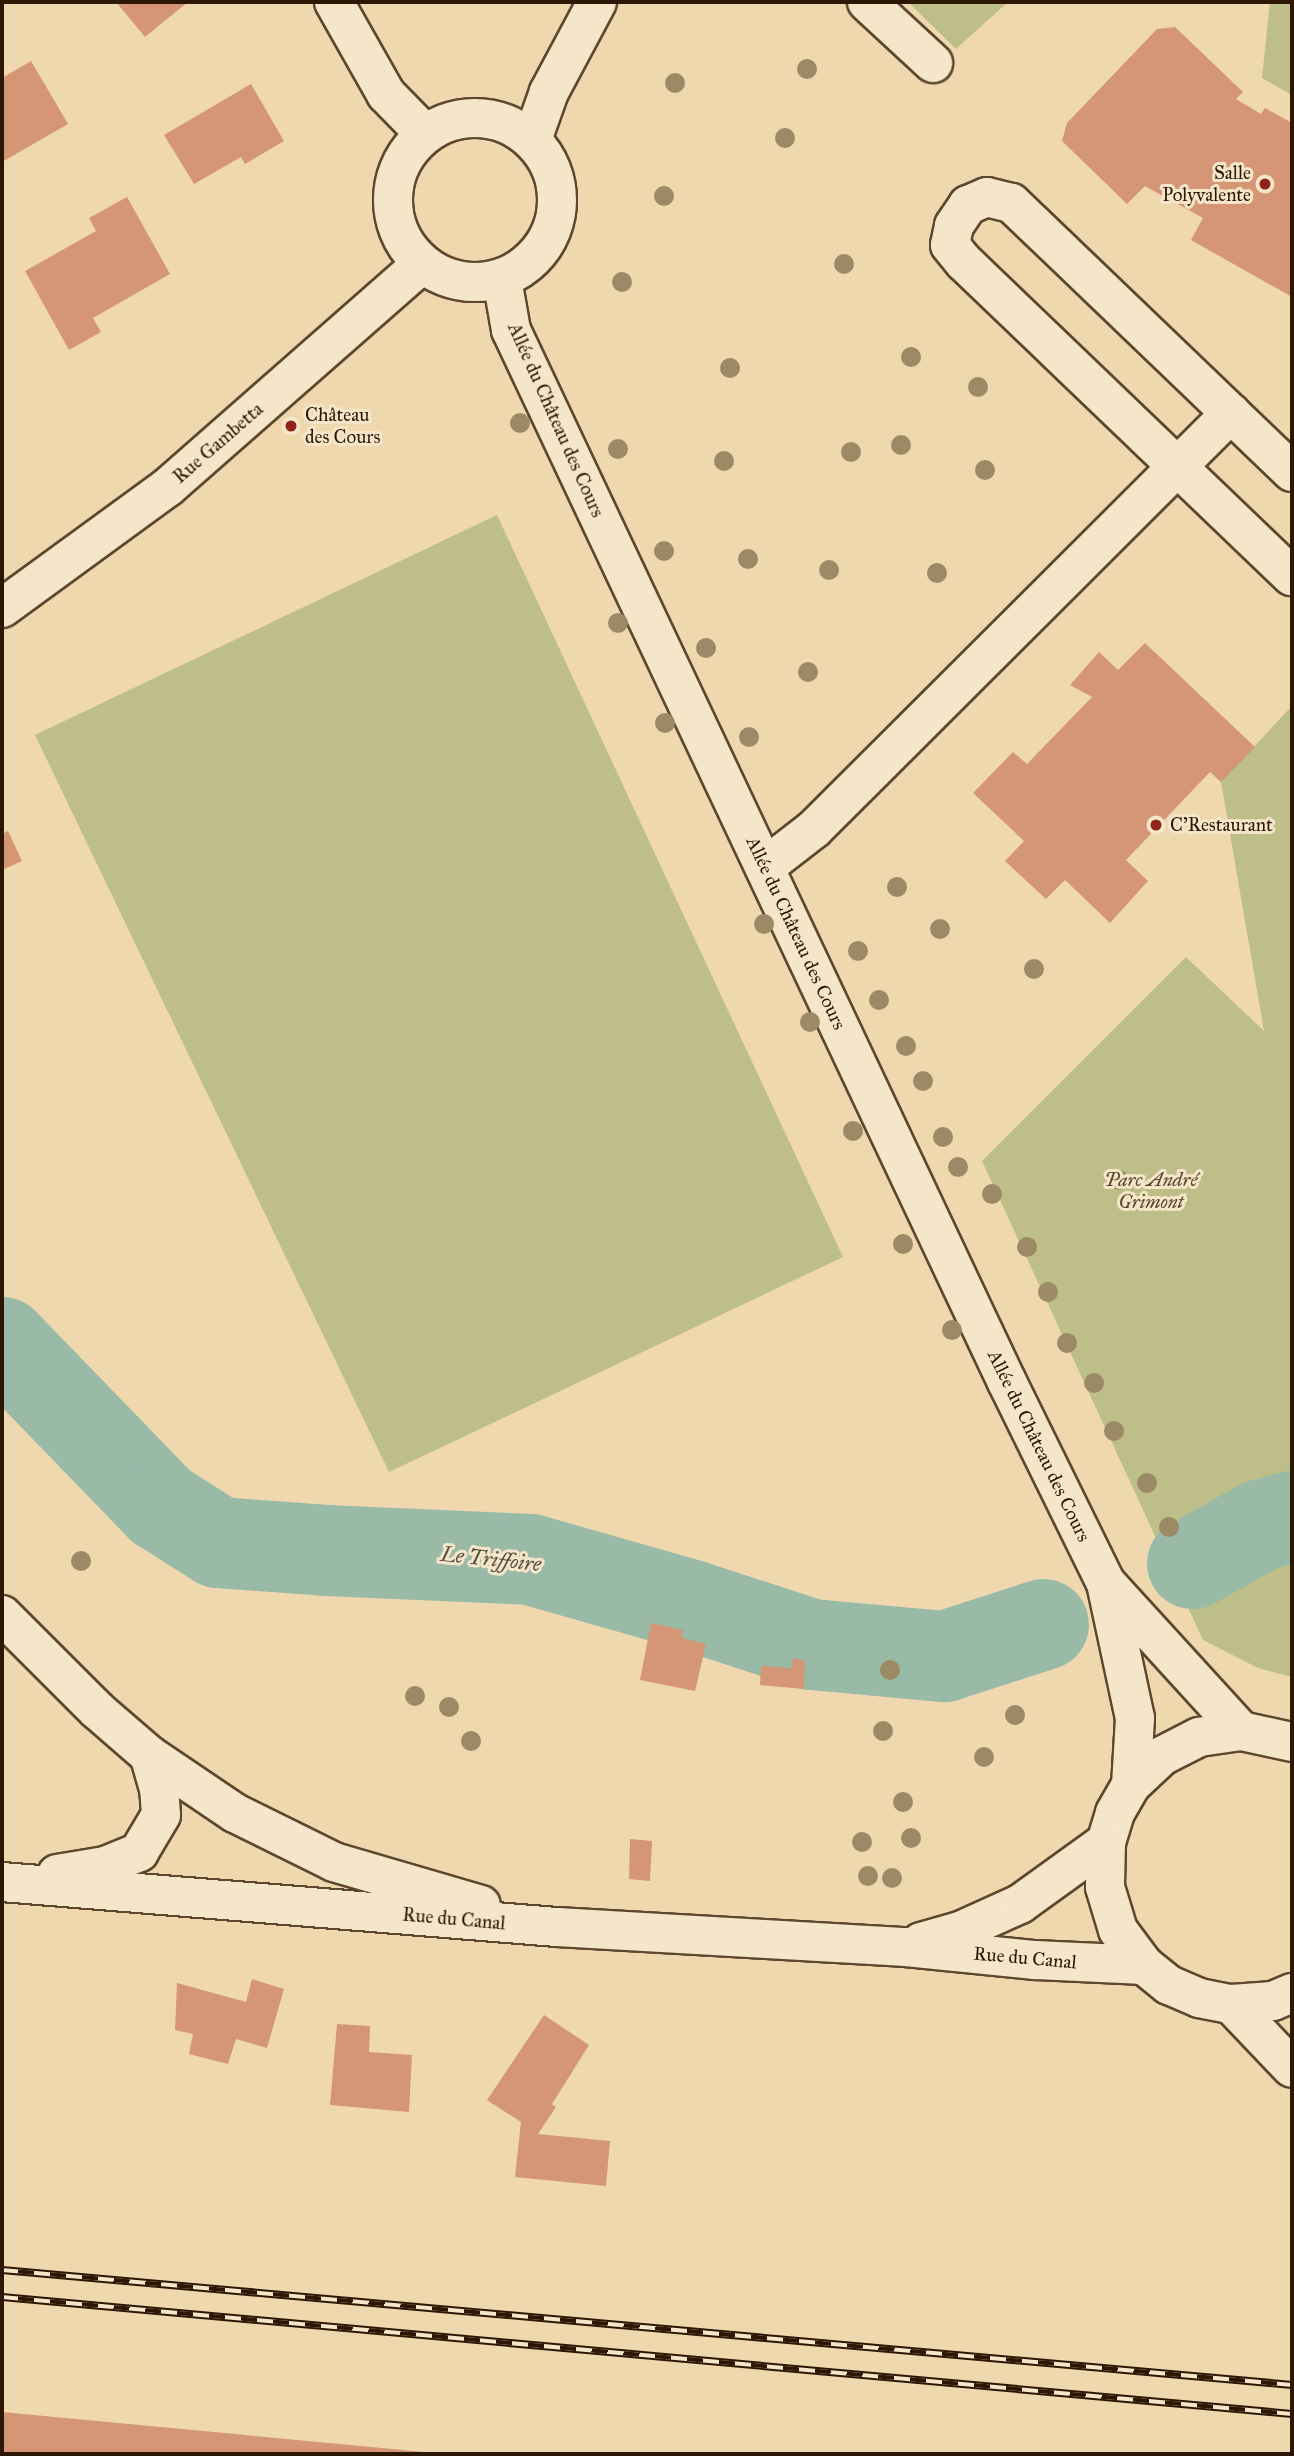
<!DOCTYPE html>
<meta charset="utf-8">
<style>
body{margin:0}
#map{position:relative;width:1294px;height:2456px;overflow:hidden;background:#efd8ae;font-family:"IM FELL Great Primer",serif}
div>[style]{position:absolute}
.green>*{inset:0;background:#bdbe88}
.river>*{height:91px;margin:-45.5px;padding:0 45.5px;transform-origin:45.5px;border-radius:45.5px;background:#9abaa8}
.building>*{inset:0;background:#d49675}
.roads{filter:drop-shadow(2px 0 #5d472f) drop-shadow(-2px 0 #5d472f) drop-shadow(0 2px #5d472f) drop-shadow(0 -2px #5d472f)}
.minor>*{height:38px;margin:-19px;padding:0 19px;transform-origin:19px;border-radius:19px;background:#f5e6ca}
.minor>.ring{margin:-19px;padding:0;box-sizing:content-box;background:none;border:38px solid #f5e6ca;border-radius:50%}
.rail>*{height:8px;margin-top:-4px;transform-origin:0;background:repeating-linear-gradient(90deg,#f5e6ca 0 16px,#2c1705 0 32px);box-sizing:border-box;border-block:2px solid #2c1705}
.trees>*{width:20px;height:20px;margin:-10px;border-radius:50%;background:#9c8966}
.dots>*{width:19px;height:19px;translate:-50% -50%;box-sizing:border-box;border:4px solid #f5e6ca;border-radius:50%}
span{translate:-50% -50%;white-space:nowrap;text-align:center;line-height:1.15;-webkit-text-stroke:6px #f5e6ca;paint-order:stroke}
.poi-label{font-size:19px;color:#2c1705}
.right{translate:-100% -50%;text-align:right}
.left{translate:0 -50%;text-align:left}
.street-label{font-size:19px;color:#2c1705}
.park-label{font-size:19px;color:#58492c;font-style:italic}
.water-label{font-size:21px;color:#52503e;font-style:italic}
.frame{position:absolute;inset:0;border:4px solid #2c1705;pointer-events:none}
</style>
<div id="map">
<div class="green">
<div style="clip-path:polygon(908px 2px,1008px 2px,956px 49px)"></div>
<div style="clip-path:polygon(1270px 2px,1292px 2px,1292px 95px,1262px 78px)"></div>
<div style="clip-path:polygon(497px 515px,843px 1257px,389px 1472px,35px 735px)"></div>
<div style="clip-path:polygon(1292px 706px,1292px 1677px,1258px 1668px,1203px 1640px,982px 1161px,1186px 957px,1264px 1031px,1221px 782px)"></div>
</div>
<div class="river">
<div style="left:2px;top:1342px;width:228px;rotate:45.9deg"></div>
<div style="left:161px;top:1506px;width:67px;rotate:32.3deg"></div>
<div style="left:218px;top:1542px;width:108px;rotate:4.2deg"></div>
<div style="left:326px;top:1550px;width:204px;rotate:2.5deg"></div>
<div style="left:530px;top:1559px;width:167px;rotate:15.9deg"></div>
<div style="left:691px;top:1605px;width:126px;rotate:18deg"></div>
<div style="left:811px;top:1644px;width:134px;rotate:5.2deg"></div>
<div style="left:944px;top:1656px;width:104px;rotate:-17.9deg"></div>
<div style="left:1192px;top:1563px;width:78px;rotate:-29.2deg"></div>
<div style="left:1260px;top:1525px;width:33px;rotate:-16deg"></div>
</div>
<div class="building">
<div style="clip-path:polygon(116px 2px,188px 2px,145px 37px)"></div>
<div style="clip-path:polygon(1175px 27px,1243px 92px,1236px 99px,1261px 114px,1265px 108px,1292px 123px,1292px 297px,1191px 240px,1203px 218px,1145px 186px,1127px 204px,1062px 141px,1067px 123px,1157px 29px)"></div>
<div style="clip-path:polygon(31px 61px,68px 124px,2px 162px,2px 78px)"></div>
<div style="clip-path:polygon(251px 84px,284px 141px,245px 164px,241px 157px,194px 184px,164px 135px)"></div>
<div style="clip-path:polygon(127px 197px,170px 274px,93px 318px,101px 332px,69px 350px,25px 271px,96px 231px,89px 218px)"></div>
<div style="clip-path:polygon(1145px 643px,1255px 747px,1221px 782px,1210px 772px,1126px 860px,1148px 881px,1110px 923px,1065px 880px,1046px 899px,1005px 861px,1024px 841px,973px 793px,1013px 752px,1027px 764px,1092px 697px,1070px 685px,1099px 652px,1118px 670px)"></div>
<div style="clip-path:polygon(8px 831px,22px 861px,2px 870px,2px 834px)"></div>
<div style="clip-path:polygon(651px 1623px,683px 1630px,682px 1638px,706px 1644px,695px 1691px,640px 1680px)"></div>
<div style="clip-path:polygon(793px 1658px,805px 1661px,804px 1689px,760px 1685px,761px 1666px,792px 1668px)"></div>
<div style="clip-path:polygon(630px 1839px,652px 1841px,650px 1881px,629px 1879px)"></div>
<div style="clip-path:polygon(252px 1979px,284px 1989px,267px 2048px,236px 2039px,228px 2064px,189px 2054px,193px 2034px,175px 2030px,177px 1983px,246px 2002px)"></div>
<div style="clip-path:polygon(544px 2015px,589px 2045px,552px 2104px,556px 2107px,538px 2134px,610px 2141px,606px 2186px,515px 2177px,521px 2122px,487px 2100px)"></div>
<div style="clip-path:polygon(337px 2024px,370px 2026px,369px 2052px,412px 2055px,409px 2112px,330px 2105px)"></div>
<div style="clip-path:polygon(2px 2412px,424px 2452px,424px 2454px,2px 2454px)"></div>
</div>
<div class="roads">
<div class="minor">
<div style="left:334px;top:2px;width:106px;rotate:60.5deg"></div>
<div style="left:386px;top:94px;width:56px;rotate:45.7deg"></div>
<div style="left:867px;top:2px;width:90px;rotate:42.7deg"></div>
<div class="ring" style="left:393px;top:118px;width:126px;height:126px"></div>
<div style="left:532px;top:140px;width:51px;rotate:-70.5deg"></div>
<div style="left:549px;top:92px;width:102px;rotate:-61.9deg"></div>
<div style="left:502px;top:279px;width:52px;rotate:80deg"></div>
<div style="left:511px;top:330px;width:1163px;rotate:64.76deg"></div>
<div style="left:1007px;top:1382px;width:224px;rotate:63.8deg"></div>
<div style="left:1106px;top:1583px;width:138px;rotate:77.9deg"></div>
<div style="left:1135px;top:1718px;width:67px;rotate:93.4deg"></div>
<div style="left:1292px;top:472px;width:389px;rotate:-136.2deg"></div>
<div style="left:1011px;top:203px;width:25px;rotate:-166deg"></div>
<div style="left:987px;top:197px;width:21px;rotate:157deg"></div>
<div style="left:968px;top:205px;width:25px;rotate:124deg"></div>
<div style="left:954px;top:226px;width:19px;rotate:102deg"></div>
<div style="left:950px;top:245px;width:22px;rotate:51deg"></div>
<div style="left:964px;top:262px;width:454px;rotate:43.8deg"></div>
<div style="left:2px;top:608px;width:205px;rotate:-36.1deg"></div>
<div style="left:168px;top:487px;width:338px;rotate:-41.3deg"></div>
<div style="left:765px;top:867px;width:62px;rotate:-37.8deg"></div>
<div style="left:814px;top:829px;width:589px;rotate:-44.93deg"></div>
<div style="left:1107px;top:1584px;width:199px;rotate:47.6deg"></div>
<div style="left:2px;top:1615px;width:134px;rotate:45deg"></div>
<div style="left:97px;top:1710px;width:69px;rotate:40.9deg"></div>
<div style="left:149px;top:1755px;width:104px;rotate:34deg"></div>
<div style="left:235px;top:1813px;width:110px;rotate:26.3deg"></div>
<div style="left:334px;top:1862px;width:153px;rotate:16.3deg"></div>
<div style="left:1292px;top:1742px;width:52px;rotate:-167.8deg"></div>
<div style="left:1241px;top:1731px;width:42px;rotate:171.9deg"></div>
<div style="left:1199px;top:1737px;width:42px;rotate:152.8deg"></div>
<div style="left:1162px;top:1756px;width:42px;rotate:136.9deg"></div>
<div style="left:1131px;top:1785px;width:32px;rotate:120deg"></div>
<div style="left:1115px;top:1813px;width:30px;rotate:107deg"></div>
<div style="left:1106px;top:1842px;width:45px;rotate:91.3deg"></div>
<div style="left:1105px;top:1887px;width:45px;rotate:73.2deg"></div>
<div style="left:1118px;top:1930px;width:44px;rotate:53.4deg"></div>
<div style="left:1144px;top:1965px;width:32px;rotate:39deg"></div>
<div style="left:1169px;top:1985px;width:33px;rotate:23deg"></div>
<div style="left:1199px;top:1998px;width:33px;rotate:11deg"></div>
<div style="left:1231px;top:2004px;width:42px;rotate:-4.1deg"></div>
<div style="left:1273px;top:2001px;width:21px;rotate:-23deg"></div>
<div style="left:57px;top:1874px;width:49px;rotate:-9.5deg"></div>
<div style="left:105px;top:1866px;width:37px;rotate:-22deg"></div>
<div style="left:139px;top:1852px;width:43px;rotate:-59.3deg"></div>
<div style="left:161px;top:1815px;width:26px;rotate:-94deg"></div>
<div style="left:159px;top:1789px;width:35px;rotate:-106deg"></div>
<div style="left:2px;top:1882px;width:557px;rotate:4.64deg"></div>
<div style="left:557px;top:1927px;width:350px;rotate:3.3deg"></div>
<div style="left:906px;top:1947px;width:130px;rotate:5.8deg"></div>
<div style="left:1035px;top:1960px;width:109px;rotate:2.6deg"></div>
<div style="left:921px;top:1942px;width:41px;rotate:-15.8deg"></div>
<div style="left:960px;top:1931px;width:66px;rotate:-24.2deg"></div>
<div style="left:1020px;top:1904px;width:106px;rotate:-35.8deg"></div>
<div style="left:1231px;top:2004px;width:88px;rotate:46.4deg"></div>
</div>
</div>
<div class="rail">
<div style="left:2px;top:2270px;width:1295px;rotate:5.09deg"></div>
<div style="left:2px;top:2297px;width:1295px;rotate:5.18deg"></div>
</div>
<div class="trees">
<div style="left:807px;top:69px"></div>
<div style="left:675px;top:83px"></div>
<div style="left:785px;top:138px"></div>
<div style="left:664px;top:196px"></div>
<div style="left:844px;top:264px"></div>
<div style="left:622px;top:282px"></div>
<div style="left:911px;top:357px"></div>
<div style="left:730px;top:368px"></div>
<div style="left:978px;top:387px"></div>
<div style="left:520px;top:423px"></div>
<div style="left:901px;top:445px"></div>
<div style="left:618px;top:449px"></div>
<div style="left:851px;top:452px"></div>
<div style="left:724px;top:461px"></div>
<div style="left:985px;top:470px"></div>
<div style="left:664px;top:551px"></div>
<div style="left:748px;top:559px"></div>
<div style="left:829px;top:570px"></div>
<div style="left:937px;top:573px"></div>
<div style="left:618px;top:623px"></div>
<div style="left:706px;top:648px"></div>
<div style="left:808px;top:672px"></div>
<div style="left:665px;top:723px"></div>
<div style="left:749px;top:737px"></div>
<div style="left:897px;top:887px"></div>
<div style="left:764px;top:924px"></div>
<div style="left:940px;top:929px"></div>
<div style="left:858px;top:951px"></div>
<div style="left:1034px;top:969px"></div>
<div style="left:879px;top:1000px"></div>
<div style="left:810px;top:1022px"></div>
<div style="left:906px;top:1046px"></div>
<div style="left:923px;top:1081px"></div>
<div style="left:853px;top:1131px"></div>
<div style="left:943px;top:1137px"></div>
<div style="left:958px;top:1167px"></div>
<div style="left:1119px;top:1180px"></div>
<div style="left:992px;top:1194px"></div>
<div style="left:903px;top:1244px"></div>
<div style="left:1027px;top:1247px"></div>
<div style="left:1048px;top:1292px"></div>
<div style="left:952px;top:1330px"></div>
<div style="left:1067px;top:1343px"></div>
<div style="left:1094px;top:1383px"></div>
<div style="left:1114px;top:1431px"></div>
<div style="left:1147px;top:1483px"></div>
<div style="left:1169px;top:1527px"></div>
<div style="left:81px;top:1561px"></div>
<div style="left:890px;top:1670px"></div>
<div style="left:415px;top:1696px"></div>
<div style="left:449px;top:1707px"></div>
<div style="left:1015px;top:1715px"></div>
<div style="left:883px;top:1731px"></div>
<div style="left:471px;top:1741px"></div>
<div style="left:984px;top:1757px"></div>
<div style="left:903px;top:1802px"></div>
<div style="left:911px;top:1838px"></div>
<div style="left:862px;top:1842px"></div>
<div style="left:868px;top:1876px"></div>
<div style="left:892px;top:1878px"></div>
</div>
<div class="dots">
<div style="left:1265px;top:184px;background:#8f2418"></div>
<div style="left:291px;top:426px;background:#8f2418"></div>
<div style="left:1156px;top:825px;background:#8f2418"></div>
</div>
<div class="poi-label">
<span class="right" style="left:1251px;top:184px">Salle<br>Polyvalente</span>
<span class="left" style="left:305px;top:426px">Château<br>des Cours</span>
<span class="left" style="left:1170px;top:825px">C'Restaurant</span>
</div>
<div class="street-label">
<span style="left:556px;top:420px;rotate:66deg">Allée du Château des Cours</span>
<span style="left:218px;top:443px;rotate:-41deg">Rue Gambetta</span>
<span style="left:796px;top:933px;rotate:65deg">Allée du Château des Cours</span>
<span style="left:1039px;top:1446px;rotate:64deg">Allée du Château des Cours</span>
<span style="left:454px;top:1919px;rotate:5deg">Rue du Canal</span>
<span style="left:1025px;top:1958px;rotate:5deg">Rue du Canal</span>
</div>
<div class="park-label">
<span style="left:1151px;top:1191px">Parc André<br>Grimont</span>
</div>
<div class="water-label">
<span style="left:491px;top:1559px;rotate:6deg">Le Triffoire</span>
</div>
<div class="frame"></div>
</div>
